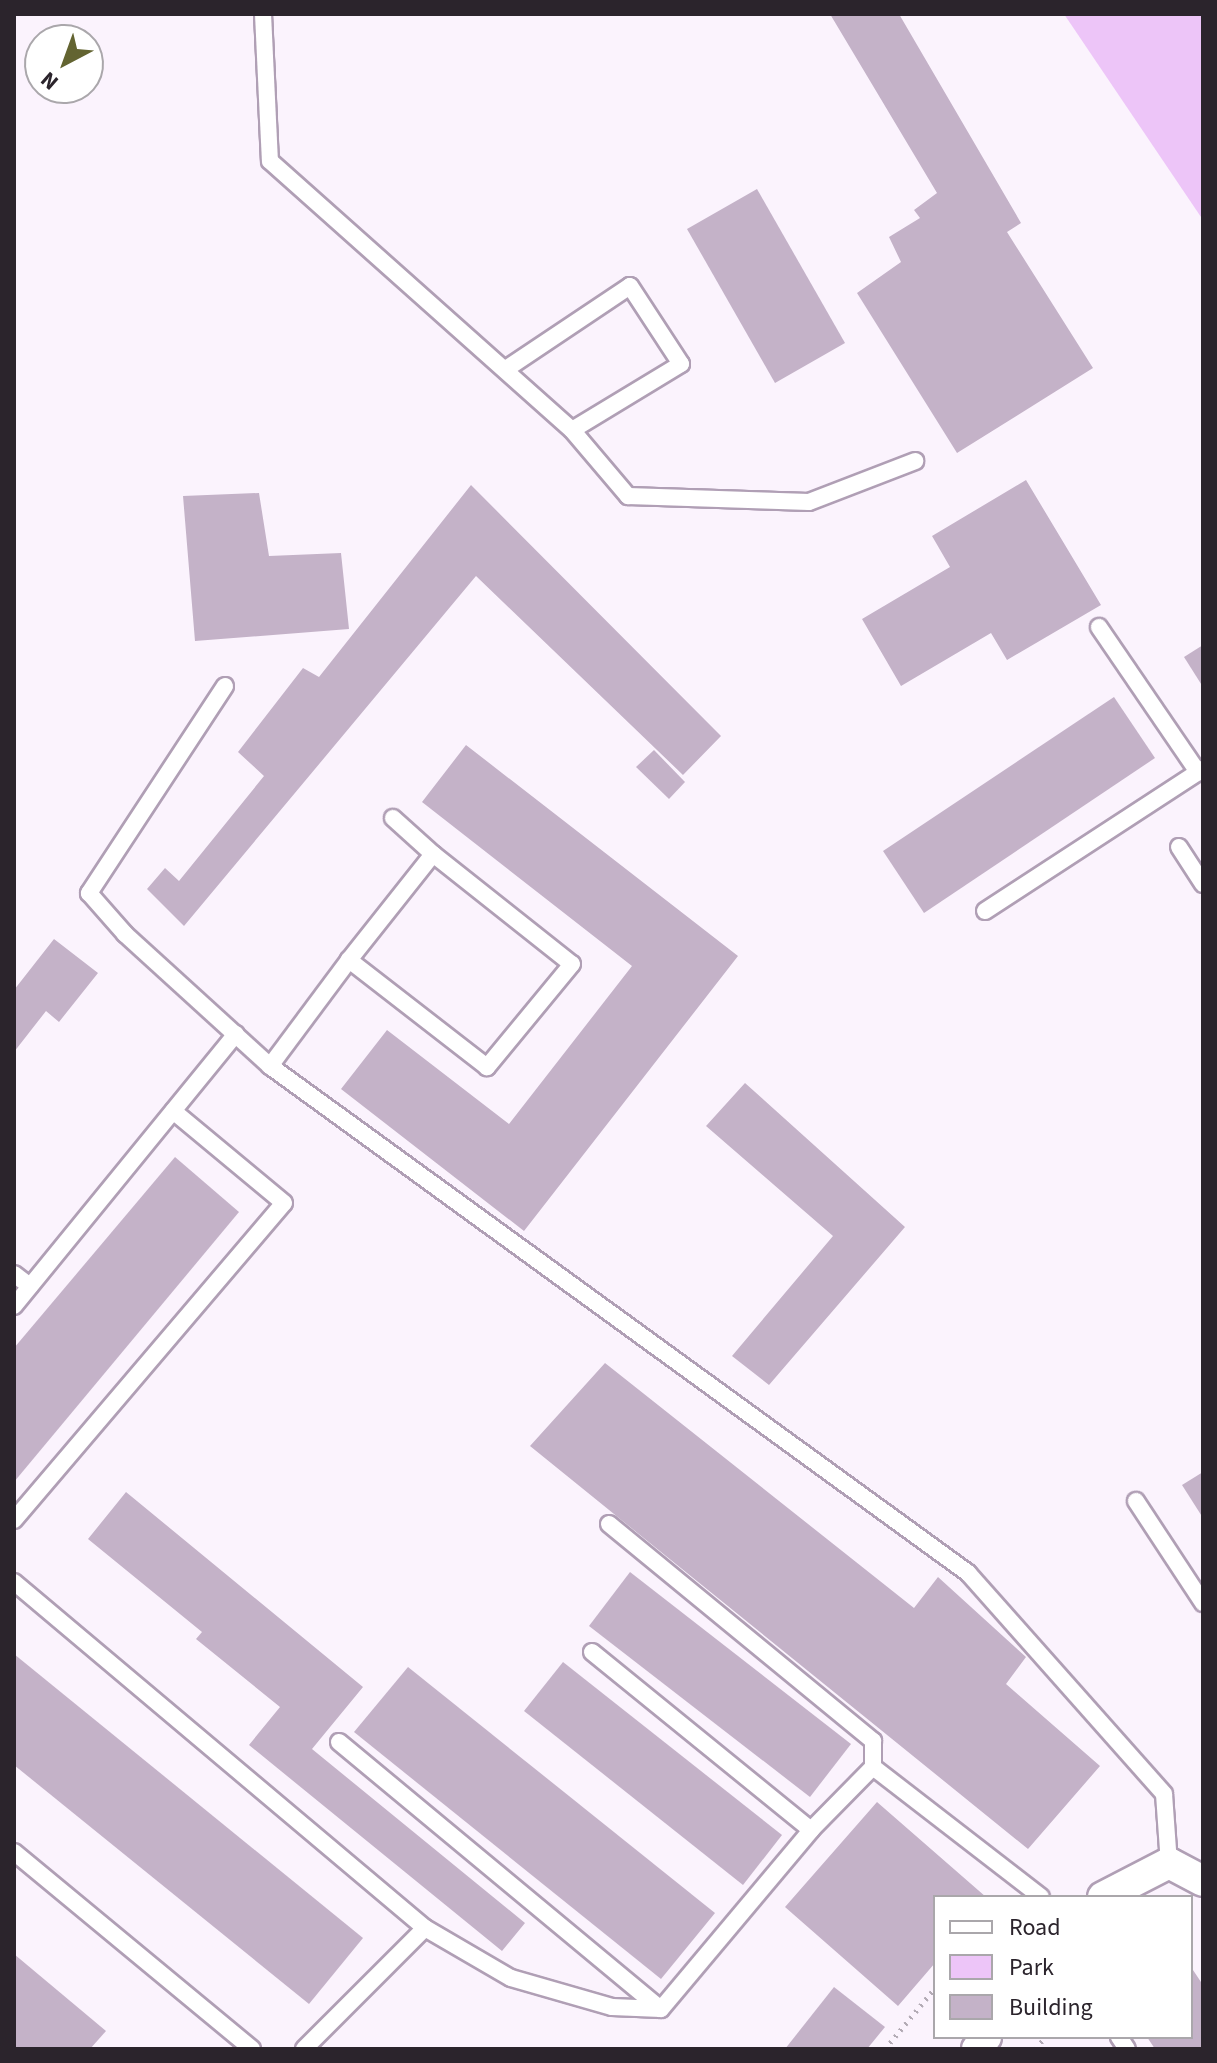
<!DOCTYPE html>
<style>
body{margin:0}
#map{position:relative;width:1217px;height:2063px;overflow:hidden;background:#fbf3fd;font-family:"Source Sans 3",sans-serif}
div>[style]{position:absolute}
.green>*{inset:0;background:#edc5f8}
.building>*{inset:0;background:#c4b2c8}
.path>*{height:5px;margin-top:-2.5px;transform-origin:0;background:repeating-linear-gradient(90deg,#b3abb5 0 2px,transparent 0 8px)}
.roads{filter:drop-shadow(2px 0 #b09fb5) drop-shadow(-2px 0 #b09fb5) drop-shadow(0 2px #b09fb5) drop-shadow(0 -2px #b09fb5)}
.lane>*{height:16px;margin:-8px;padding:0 8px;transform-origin:8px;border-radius:8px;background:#fff}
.street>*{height:30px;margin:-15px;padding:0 15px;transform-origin:15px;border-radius:15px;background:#fff}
span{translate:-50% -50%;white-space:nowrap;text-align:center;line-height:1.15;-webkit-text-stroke:6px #fff;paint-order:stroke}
.frame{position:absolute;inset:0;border:16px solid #2b242c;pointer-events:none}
.legend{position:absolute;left:933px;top:1895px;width:260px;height:144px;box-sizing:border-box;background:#fff;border:2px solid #aaa7ab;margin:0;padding:10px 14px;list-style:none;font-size:24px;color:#2b242c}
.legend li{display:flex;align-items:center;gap:16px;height:40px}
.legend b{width:40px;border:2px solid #aaa7ab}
.north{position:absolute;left:24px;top:24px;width:80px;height:80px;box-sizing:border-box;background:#fff;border:2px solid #aaa7ab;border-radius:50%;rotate:221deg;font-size:22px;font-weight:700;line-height:32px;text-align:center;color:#2b242c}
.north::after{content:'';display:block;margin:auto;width:28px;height:36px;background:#636431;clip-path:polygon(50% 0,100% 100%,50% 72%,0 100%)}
</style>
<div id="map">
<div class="green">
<div style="clip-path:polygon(1064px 14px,1203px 14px,1203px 220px)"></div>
</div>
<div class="building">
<div style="clip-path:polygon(830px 14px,899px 14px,1021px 223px,1007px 232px,1093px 368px,957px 453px,857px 293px,901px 262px,889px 237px,920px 218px,914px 210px,937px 193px)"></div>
<div style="clip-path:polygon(757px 189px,845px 343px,775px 383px,687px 229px)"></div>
<div style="clip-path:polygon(1026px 480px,1101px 605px,1007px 660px,991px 633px,901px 686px,862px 619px,950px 567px,932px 536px)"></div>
<div style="clip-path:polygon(471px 485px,721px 736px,683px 775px,476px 576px,184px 926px,147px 889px,165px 868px,179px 881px,264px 776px,238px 752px,303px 668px,319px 677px)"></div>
<div style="clip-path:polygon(259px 493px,269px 556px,341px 553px,349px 629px,195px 641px,183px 496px)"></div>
<div style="clip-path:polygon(1203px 645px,1203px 687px,1184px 657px)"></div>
<div style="clip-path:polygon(1114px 697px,1155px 758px,924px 913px,883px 851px)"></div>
<div style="clip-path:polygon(466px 745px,738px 956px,524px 1231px,341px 1089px,387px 1030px,509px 1124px,632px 966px,422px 802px)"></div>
<div style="clip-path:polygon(654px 750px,685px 782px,669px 799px,636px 767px)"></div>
<div style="clip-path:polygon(54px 939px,98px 973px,59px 1022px,46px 1011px,14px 1052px,14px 990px)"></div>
<div style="clip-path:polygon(745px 1083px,905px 1227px,769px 1385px,732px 1356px,833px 1236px,706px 1126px)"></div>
<div style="clip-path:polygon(175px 1157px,239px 1212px,14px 1482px,14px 1348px)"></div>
<div style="clip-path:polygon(605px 1363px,914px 1608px,938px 1577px,1026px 1657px,1006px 1684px,1100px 1766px,1028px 1849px,530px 1446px)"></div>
<div style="clip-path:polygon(1203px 1472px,1203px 1518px,1182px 1485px)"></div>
<div style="clip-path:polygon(126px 1492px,363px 1687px,312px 1749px,525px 1923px,502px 1951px,249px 1745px,280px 1707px,196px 1639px,202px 1632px,88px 1539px)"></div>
<div style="clip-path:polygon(630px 1572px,851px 1744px,810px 1797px,589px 1626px)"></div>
<div style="clip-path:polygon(14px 1654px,363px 1938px,309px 2004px,14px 1765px)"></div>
<div style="clip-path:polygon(563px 1662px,782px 1835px,743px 1885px,524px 1711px)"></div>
<div style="clip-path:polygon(408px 1667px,715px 1913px,661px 1979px,354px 1732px)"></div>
<div style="clip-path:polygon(877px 1802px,986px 1897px,935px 1897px,935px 1963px,898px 2006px,785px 1907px)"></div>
<div style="clip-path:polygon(14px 1954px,106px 2031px,90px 2049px,14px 2049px)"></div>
<div style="clip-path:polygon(1191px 1967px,1203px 1985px,1203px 2049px,1155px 2049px,1147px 2037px,1191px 2037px)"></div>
<div style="clip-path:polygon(834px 1987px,885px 2027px,867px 2049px,785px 2049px)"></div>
</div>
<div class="path">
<div style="left:885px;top:2049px;width:79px;rotate:-50.7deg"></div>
<div style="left:1036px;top:2049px;width:15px;rotate:-53deg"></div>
</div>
<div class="roads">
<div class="lane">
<div style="left:263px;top:14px;width:147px;rotate:87.3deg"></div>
<div style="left:270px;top:161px;width:404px;rotate:41.7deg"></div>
<div style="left:572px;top:430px;width:87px;rotate:49.7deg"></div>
<div style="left:628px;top:496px;width:181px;rotate:1.9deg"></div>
<div style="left:809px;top:502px;width:114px;rotate:-21.1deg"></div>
<div style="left:506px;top:369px;width:149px;rotate:-33.8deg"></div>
<div style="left:630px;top:286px;width:93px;rotate:56.8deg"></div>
<div style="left:681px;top:364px;width:127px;rotate:148.8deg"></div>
<div style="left:1099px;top:627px;width:176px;rotate:55.7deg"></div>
<div style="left:225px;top:686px;width:248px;rotate:123.3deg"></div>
<div style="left:89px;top:893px;width:55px;rotate:48.7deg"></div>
<div style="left:125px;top:934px;width:196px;rotate:42.3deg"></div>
<div style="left:270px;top:1066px;width:863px;rotate:35.99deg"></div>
<div style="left:968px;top:1573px;width:295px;rotate:48.4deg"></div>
<div style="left:1164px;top:1794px;width:69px;rotate:85.9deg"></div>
<div style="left:393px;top:818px;width:54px;rotate:42deg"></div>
<div style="left:1179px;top:847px;width:44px;rotate:57deg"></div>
<div style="left:985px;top:911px;width:260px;rotate:-33.1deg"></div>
<div style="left:270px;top:1066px;width:132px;rotate:-53.3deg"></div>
<div style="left:349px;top:960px;width:135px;rotate:-51.6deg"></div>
<div style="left:433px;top:854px;width:177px;rotate:38.4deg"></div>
<div style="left:572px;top:964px;width:134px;rotate:129.5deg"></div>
<div style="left:487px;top:1067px;width:175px;rotate:-142.2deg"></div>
<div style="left:14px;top:1274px;width:20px;rotate:37deg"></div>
<div style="left:14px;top:1306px;width:351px;rotate:-50.8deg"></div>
<div style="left:1136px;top:1501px;width:122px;rotate:56.7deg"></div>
<div style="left:14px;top:1520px;width:416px;rotate:-49.6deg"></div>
<div style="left:284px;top:1203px;width:144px;rotate:-140.3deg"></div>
<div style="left:609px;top:1524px;width:342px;rotate:39.4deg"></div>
<div style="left:873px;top:1741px;width:26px;rotate:90deg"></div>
<div style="left:873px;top:1767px;width:212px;rotate:37.7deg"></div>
<div style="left:14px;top:1582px;width:537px;rotate:40.09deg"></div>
<div style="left:425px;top:1928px;width:99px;rotate:30.2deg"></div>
<div style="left:511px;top:1978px;width:105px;rotate:16deg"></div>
<div style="left:612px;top:2007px;width:49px;rotate:2.3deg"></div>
<div style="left:661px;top:2009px;width:234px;rotate:-50deg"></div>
<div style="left:811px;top:1830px;width:88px;rotate:-45.5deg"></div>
<div style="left:592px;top:1652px;width:282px;rotate:39.1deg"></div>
<div style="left:339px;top:1742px;width:418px;rotate:39.7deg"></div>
<div style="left:14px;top:1852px;width:309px;rotate:39.6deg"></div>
<div style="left:1119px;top:2037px;width:14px;rotate:56deg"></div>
<div style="left:304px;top:2049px;width:171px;rotate:-45deg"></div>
</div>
<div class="street">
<div style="left:1103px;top:1897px;width:74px;rotate:-27.3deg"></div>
<div style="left:1169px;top:1863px;width:38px;rotate:28deg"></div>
<div style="left:977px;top:2049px;width:15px;rotate:-53deg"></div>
</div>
</div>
<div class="frame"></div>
<ul class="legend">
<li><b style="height:10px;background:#fff"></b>Road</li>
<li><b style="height:22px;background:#edc5f8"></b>Park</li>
<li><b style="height:22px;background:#c4b2c8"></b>Building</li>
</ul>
<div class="north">N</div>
</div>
